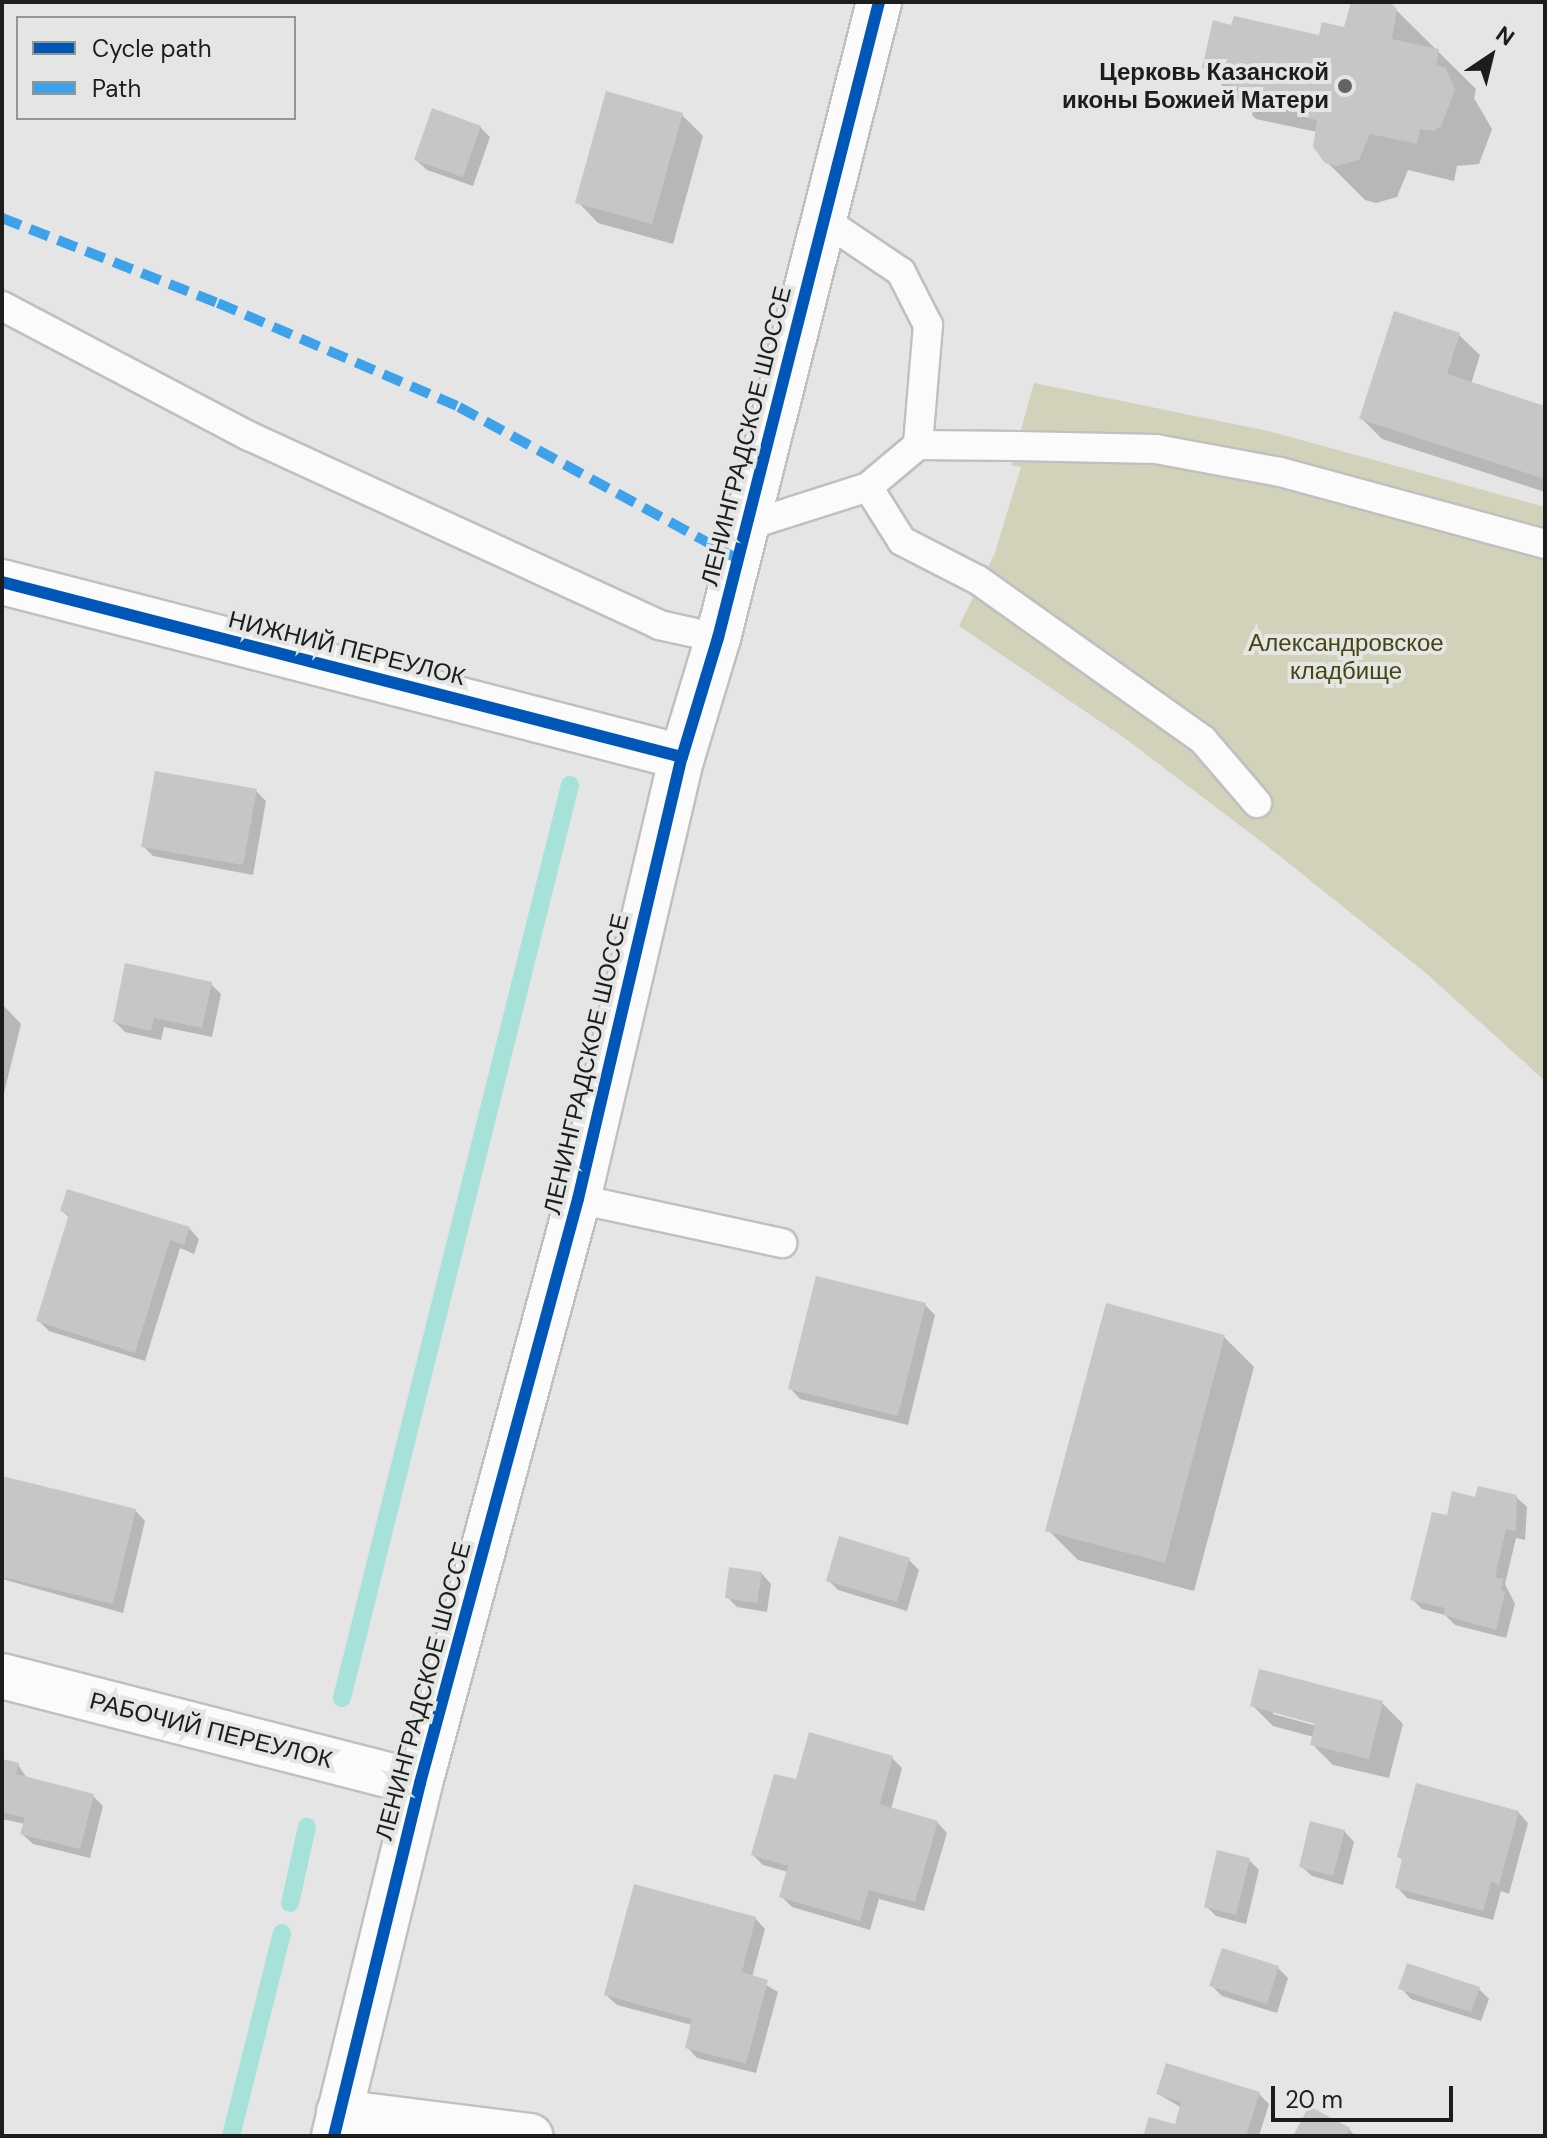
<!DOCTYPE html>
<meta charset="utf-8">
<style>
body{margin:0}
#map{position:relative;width:1547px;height:2138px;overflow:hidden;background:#e4e5e4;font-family:"DM Sans",sans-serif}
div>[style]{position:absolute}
.green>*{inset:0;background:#d2d1b9}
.shadow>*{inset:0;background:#0003}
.stream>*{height:18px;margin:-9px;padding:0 9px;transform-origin:9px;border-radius:9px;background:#a6e1da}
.building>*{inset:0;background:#c6c7c5}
.roads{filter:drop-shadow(2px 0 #bfc0bf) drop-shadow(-2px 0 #bfc0bf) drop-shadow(0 2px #bfc0bf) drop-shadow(0 -2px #bfc0bf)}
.lane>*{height:28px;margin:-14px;padding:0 14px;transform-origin:14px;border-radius:14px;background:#fbfbfb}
.street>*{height:44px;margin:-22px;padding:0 22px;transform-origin:22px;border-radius:22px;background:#fbfbfb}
.quiet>*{height:10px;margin-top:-5px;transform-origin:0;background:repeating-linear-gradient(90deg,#3da2ea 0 20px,transparent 0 30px)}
.cycleway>*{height:12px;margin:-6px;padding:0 6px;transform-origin:6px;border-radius:6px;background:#0057b8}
.dots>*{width:22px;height:22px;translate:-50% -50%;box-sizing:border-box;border:4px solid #e3e6e3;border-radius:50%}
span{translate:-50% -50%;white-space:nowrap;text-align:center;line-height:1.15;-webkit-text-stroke:8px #e3e6e3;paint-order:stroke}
.poi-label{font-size:24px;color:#1c1d1c;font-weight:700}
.right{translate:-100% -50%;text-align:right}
.street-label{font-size:24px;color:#1c1d1c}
.park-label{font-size:24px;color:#484514}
.frame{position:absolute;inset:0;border:4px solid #1c1d1c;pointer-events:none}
.legend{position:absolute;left:16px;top:16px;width:280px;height:104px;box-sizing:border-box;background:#e3e6e3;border:2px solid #939693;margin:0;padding:10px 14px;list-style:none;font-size:24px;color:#1c1d1c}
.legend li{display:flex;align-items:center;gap:16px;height:40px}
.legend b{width:40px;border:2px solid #939693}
.north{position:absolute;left:1451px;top:16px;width:80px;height:80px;-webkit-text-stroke:6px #e3e6e3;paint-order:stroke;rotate:35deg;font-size:22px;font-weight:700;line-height:32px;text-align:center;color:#1c1d1c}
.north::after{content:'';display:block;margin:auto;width:28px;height:36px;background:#1c1d1c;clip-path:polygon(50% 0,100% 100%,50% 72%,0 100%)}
.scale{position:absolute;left:1271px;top:2086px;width:182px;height:36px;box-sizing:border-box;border:4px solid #1c1d1c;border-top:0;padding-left:10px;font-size:24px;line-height:28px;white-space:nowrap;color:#1c1d1c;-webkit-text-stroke:6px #e3e6e3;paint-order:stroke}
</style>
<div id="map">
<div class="green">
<div style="clip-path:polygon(1034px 383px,1268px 431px,1545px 507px,1545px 1081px,1427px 974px,1271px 849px,1126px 739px,959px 626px,995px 553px,1021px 467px,1011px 465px)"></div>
</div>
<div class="shadow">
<div style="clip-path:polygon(1354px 2px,1388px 2px,1476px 89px,1474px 98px,1492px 129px,1479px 164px,1457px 166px,1454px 181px,1408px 170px,1397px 197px,1376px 203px,1365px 200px,1326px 161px,1317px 132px,1256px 119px,1204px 68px,1233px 27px,1320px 38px,1345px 29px)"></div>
<div style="clip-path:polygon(682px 115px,703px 136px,673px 244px,598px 223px,578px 202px)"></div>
<div style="clip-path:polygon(480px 127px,490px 137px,473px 186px,427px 170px,416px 160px)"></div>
<div style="clip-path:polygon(1459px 335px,1480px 355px,1471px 384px,1545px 408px,1545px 492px,1382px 439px,1361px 418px)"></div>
<div style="clip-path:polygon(256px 791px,266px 801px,253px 875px,153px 856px,143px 846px)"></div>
<div style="clip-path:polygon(211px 984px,221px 994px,212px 1037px,164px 1027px,161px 1040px,125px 1032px,115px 1022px)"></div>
<div style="clip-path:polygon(2px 1004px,21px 1024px,2px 1101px)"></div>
<div style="clip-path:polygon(62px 1211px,189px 1228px,199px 1239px,194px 1254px,180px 1248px,145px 1361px,49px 1331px,39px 1321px,70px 1218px)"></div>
<div style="clip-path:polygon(925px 1305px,935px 1315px,908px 1425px,800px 1399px,790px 1388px)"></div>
<div style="clip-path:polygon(1224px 1337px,1254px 1367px,1194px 1591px,1078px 1560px,1048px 1530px)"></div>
<div style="clip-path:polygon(2px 1478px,135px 1510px,145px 1521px,123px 1613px,2px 1579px)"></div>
<div style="clip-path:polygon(1516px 1497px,1527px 1507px,1525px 1540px,1516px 1538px,1505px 1584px,1515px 1604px,1506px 1638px,1455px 1625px,1445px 1615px,1422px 1609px,1412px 1599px,1477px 1499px)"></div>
<div style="clip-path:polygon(909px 1560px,919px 1570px,907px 1611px,838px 1590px,828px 1580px)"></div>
<div style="clip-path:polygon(761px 1573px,771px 1584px,767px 1612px,737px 1607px,727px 1597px)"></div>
<div style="clip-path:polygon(evenodd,1382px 1703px,1403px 1724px,1389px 1778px,1333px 1765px,1312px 1744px,1314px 1737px,1273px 1726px,1252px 1705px,1382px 1703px,1273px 1710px,1325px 1724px,1324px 1728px,1273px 1714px,1273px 1710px)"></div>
<div style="clip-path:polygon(892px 1758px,902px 1768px,891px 1809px,937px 1822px,947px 1833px,924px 1911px,879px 1899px,870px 1930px,792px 1907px,782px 1897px,788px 1872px,763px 1865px,753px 1855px,797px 1782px)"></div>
<div style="clip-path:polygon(4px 1762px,18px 1765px,27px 1778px,93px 1796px,103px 1806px,90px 1858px,33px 1844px,22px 1834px,25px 1824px,2px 1819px)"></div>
<div style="clip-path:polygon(1518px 1812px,1528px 1823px,1509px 1894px,1501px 1891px,1493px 1920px,1407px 1898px,1397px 1887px,1404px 1861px,1399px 1857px)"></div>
<div style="clip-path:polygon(1344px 1831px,1354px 1842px,1343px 1885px,1312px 1876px,1301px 1866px)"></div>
<div style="clip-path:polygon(1249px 1860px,1259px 1870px,1246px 1924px,1216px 1916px,1206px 1906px)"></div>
<div style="clip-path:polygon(755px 1918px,765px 1929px,752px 1977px,778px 1992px,756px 2073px,697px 2058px,687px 2047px,692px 2025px,617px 2005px,606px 1995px)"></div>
<div style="clip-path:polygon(1278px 1968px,1288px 1978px,1277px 2013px,1222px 1996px,1212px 1986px)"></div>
<div style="clip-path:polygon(1401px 1988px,1479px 1989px,1489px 1999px,1481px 2021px,1411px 1999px)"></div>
<div style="clip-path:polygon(1158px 2094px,1259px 2094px,1269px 2104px,1259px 2136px,1145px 2136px,1176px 2126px,1182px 2108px)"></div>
<div style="clip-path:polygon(1349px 2129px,1355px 2136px,1295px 2136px)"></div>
</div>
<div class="stream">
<div style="left:342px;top:1698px;width:941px;rotate:-75.98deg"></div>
<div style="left:290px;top:1903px;width:78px;rotate:-77.4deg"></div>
<div style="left:231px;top:2136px;width:209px;rotate:-75.9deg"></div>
</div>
<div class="building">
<div style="clip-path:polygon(1351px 2px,1390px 2px,1397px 9px,1392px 39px,1439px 49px,1436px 65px,1446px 68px,1455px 90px,1441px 126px,1433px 131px,1420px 129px,1417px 144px,1370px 134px,1359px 160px,1337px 166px,1325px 163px,1313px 147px,1317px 120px,1298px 116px,1301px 101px,1216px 82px,1218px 72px,1202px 68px,1213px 20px,1231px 25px,1234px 16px,1319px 35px,1322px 22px,1344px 27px)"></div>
<div style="clip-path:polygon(606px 91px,683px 113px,652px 224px,575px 203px)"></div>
<div style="clip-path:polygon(432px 108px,481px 126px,463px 177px,414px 160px)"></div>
<div style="clip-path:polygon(1394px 311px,1460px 333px,1447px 374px,1545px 406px,1545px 479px,1359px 419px)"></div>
<div style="clip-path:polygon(155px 771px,257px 789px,243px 865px,141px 847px)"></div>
<div style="clip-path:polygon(125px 963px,212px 982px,202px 1028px,154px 1018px,151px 1031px,113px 1022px)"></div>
<div style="clip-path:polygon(67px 1189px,190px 1227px,184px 1245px,170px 1240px,135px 1353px,36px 1321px,69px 1214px,60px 1211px)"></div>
<div style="clip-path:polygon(816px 1276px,926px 1303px,898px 1416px,788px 1389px)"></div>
<div style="clip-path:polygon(1106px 1303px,1225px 1335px,1165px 1563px,1045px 1531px)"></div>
<div style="clip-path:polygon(2px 1476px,136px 1509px,113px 1604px,2px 1577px)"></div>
<div style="clip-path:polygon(1478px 1486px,1517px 1495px,1516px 1531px,1506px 1529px,1495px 1577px,1503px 1579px,1501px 1590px,1505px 1592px,1496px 1630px,1443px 1615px,1445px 1608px,1410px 1600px,1432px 1512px,1447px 1515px,1452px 1491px,1475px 1497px)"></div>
<div style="clip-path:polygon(839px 1536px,910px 1558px,897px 1602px,826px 1581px)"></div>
<div style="clip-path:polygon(729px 1567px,762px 1572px,757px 1603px,725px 1598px)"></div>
<div style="clip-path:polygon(1259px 1669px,1383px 1701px,1369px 1759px,1310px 1745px,1315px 1724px,1250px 1706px)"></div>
<div style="clip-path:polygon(809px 1732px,893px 1756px,880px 1804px,938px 1821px,915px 1902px,869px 1890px,860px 1921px,779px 1897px,788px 1866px,751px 1855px,774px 1774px,796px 1779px)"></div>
<div style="clip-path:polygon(3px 1759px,19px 1763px,16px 1774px,94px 1794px,80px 1849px,20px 1834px,25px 1818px,2px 1812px)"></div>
<div style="clip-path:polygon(1416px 1783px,1519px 1811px,1499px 1885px,1491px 1882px,1483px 1911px,1395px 1888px,1402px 1859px,1397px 1857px)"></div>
<div style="clip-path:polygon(1310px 1821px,1345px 1830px,1333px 1876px,1299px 1867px)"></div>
<div style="clip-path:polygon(1217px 1850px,1250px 1858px,1236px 1915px,1204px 1907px)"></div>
<div style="clip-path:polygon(634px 1884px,756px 1917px,742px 1972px,768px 1980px,746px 2064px,685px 2048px,692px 2019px,604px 1995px)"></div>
<div style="clip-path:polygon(1222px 1948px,1279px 1966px,1267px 2004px,1209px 1986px)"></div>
<div style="clip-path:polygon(1407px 1963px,1480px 1987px,1471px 2012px,1398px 1989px)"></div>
<div style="clip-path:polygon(1166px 2063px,1260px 2092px,1246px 2136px,1143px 2136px,1149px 2117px,1175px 2124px,1181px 2102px,1156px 2094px)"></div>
<div style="clip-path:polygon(1309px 2106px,1350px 2128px,1345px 2136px,1293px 2136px)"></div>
</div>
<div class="roads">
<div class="lane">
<div style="left:824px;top:220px;width:93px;rotate:34deg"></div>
<div style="left:901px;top:272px;width:59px;rotate:63deg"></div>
<div style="left:928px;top:325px;width:120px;rotate:94.8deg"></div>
<div style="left:2px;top:306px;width:279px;rotate:27.8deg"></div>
<div style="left:249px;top:436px;width:451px;rotate:24.7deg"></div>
<div style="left:659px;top:625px;width:60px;rotate:12.4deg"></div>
<div style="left:868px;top:487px;width:64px;rotate:57.8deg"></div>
<div style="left:902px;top:541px;width:85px;rotate:27.2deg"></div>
<div style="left:978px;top:580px;width:276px;rotate:35.4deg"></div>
<div style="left:1203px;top:740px;width:83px;rotate:49.4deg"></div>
<div style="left:746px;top:526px;width:128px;rotate:-17.7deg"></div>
<div style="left:868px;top:487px;width:65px;rotate:-40deg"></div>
<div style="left:918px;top:445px;width:99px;rotate:0.6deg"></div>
<div style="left:1017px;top:446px;width:139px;rotate:1.2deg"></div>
<div style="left:1156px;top:449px;width:126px;rotate:10.5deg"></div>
<div style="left:1280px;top:472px;width:275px;rotate:15.2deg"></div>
<div style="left:578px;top:1199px;width:209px;rotate:12.2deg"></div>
</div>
<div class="street">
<div style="left:2px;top:582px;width:702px;rotate:14.43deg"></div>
<div style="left:2px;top:1676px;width:431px;rotate:14.4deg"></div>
<div style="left:339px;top:2112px;width:193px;rotate:7.2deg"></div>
<div style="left:334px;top:2136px;width:363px;rotate:-76.3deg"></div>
<div style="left:420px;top:1783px;width:605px;rotate:-74.86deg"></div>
<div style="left:578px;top:1199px;width:454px;rotate:-76.8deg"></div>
<div style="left:682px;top:757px;width:124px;rotate:-73.2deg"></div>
<div style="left:718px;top:638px;width:656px;rotate:-75.79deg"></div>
</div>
</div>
<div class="quiet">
<div style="left:2px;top:218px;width:232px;rotate:21.5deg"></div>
<div style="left:218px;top:303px;width:262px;rotate:23.3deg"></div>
<div style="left:459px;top:407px;width:318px;rotate:28.6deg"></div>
</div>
<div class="cycleway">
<div style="left:2px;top:582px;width:702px;rotate:14.43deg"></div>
<div style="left:334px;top:2136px;width:363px;rotate:-76.3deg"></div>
<div style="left:420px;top:1783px;width:605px;rotate:-74.86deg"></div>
<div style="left:578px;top:1199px;width:454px;rotate:-76.8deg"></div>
<div style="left:682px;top:757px;width:124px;rotate:-73.2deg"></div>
<div style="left:718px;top:638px;width:656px;rotate:-75.79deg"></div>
</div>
<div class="dots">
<div style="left:1345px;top:86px;background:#626362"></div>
</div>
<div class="poi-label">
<span class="right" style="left:1329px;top:86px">Церковь Казанской<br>иконы Божией Матери</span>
</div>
<div class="street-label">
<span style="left:746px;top:436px;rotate:-76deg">ЛЕНИНГРАДСКОЕ ШОССЕ</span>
<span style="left:347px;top:648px;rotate:14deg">НИЖНИЙ ПЕРЕУЛОК</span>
<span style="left:586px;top:1064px;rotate:-77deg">ЛЕНИНГРАДСКОЕ ШОССЕ</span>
<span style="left:423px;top:1691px;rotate:-75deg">ЛЕНИНГРАДСКОЕ ШОССЕ</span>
<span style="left:211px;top:1730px;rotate:14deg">РАБОЧИЙ ПЕРЕУЛОК</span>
</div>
<div class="park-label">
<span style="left:1346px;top:657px">Александровское<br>кладбище</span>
</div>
<div class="frame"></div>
<ul class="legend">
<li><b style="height:10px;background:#0057b8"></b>Cycle path</li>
<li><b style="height:10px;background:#3da2ea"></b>Path</li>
</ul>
<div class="north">N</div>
<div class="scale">20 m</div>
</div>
